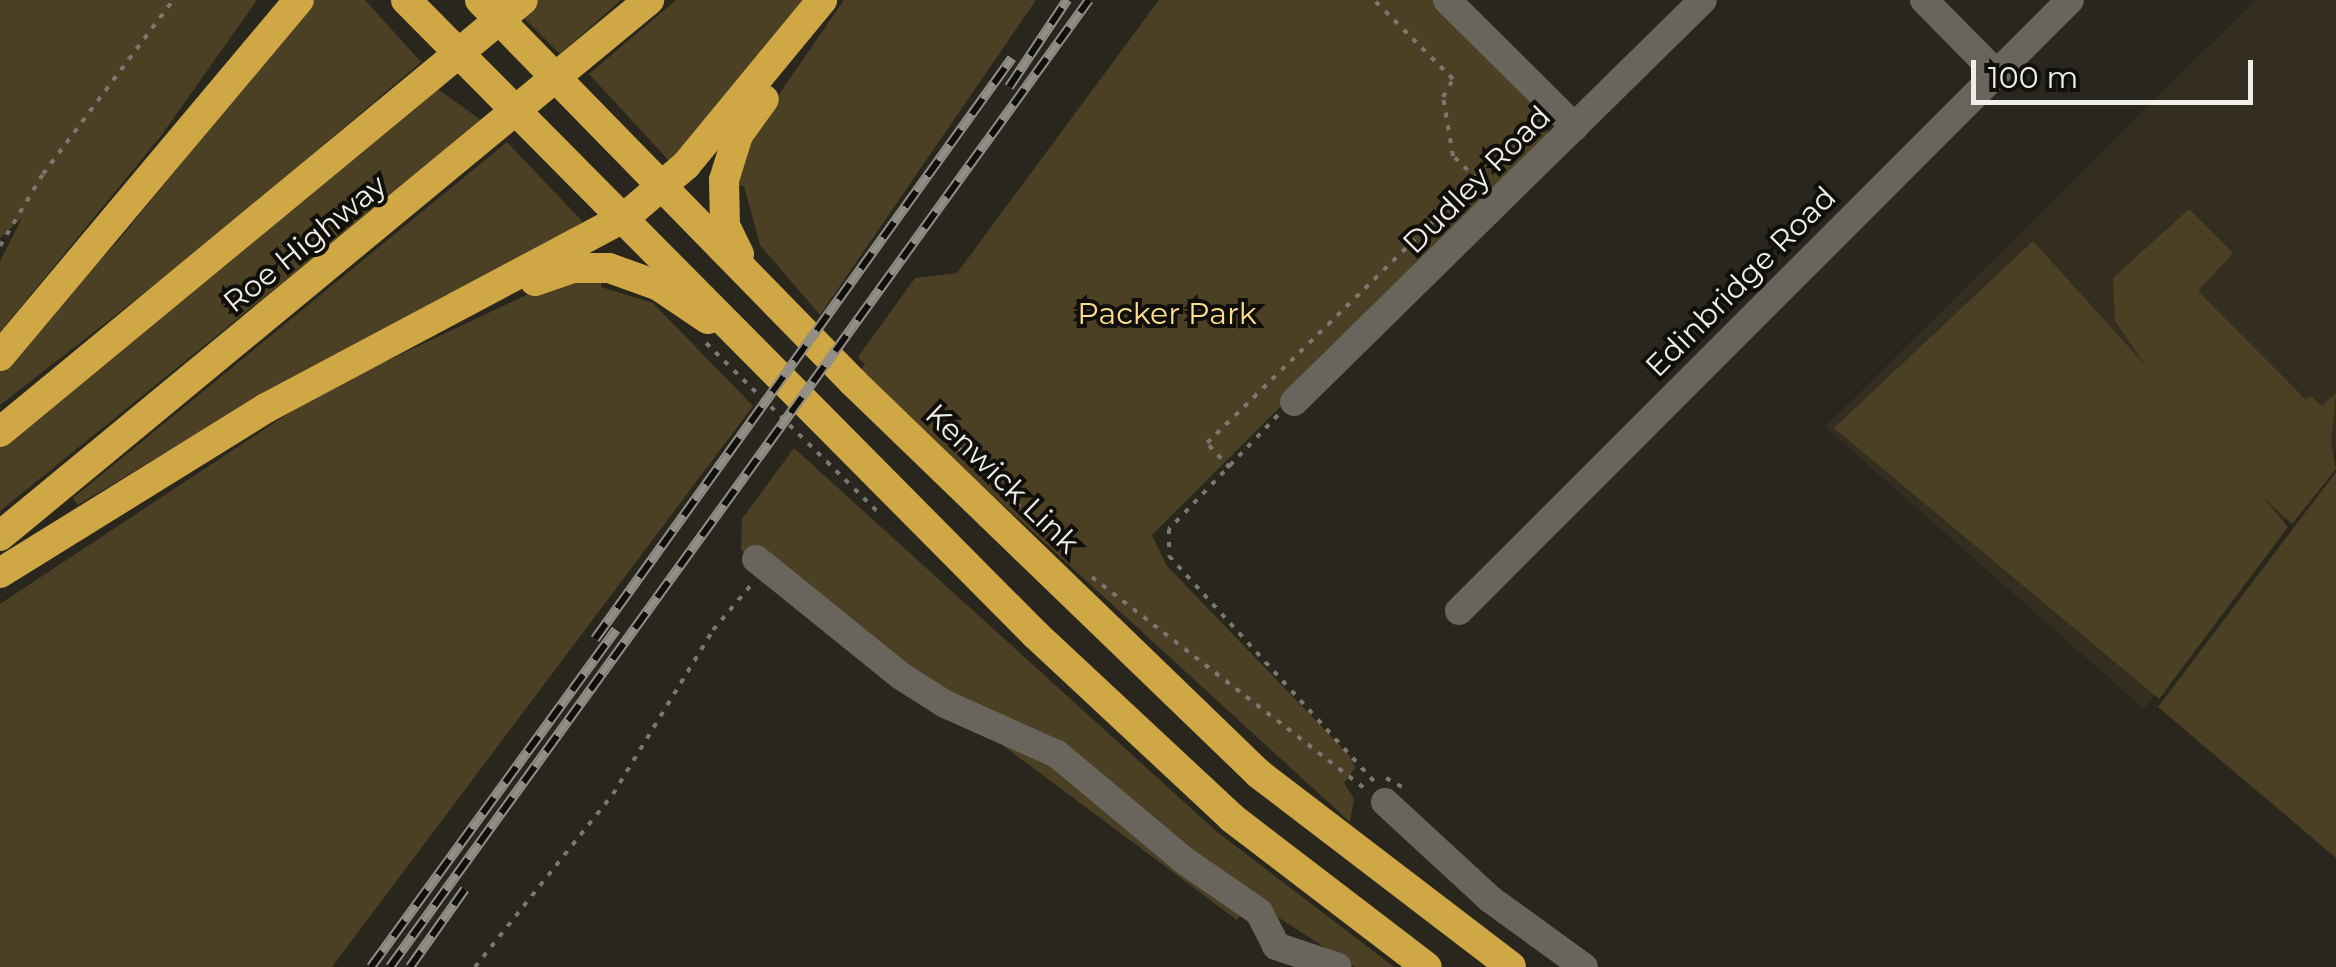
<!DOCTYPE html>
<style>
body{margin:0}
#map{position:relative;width:2336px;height:967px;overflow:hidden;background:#29261e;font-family:Montserrat,sans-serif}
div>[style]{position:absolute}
.built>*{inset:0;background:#342e21}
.green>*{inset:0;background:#4c4024}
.path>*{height:4px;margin-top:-2px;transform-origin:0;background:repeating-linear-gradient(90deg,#7b7871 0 5px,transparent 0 13px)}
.minor>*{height:28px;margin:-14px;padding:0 14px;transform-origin:14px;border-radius:14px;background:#69655c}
.highway>*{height:30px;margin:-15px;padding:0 15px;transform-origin:15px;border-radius:15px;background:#cfa744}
.rail>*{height:10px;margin-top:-5px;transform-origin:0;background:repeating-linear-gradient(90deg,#100f0b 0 19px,#918e88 0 38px);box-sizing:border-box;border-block:2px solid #918e88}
span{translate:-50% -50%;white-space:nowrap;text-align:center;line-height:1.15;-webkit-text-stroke:8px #100f0b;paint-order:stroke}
.street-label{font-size:30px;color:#f0eee9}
.park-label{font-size:30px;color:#fedd90}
.scale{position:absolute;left:1971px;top:60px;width:282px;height:45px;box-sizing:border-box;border:5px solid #f0eee9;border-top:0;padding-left:12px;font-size:30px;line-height:35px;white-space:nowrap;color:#f0eee9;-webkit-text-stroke:8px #100f0b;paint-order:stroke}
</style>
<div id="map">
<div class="built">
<div style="clip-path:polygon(2255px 0,2336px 0,2336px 452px,2144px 709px,1825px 427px)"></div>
</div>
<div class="green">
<div style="clip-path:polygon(0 0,257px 0,161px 136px,0 332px,0 261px,22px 218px,0 238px)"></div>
<div style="clip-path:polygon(315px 0,365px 0,421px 62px,197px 252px,0 405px,0 366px,118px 241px)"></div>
<div style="clip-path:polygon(535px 0,621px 0,560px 54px,519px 13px)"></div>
<div style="clip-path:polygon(676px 0,810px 0,671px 163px,589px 74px)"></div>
<div style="clip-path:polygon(844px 0,1036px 0,820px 315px,760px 245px,744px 186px,738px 185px,751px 135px)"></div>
<div style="clip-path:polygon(1159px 0,1433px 0,1550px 117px,1546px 141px,1152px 535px,1167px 566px,1350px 756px,1355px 768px,1344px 783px,1354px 799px,1350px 822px,859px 373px,865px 364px,858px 357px,915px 278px,957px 273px)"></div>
<div style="clip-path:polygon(438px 89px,482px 121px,0 511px,0 445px)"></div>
<div style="clip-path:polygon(507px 142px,582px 221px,578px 232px,256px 398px,78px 505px,73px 498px)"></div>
<div style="clip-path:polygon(2189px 209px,2233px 253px,2198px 291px,2306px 400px,2311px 396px,2322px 406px,2336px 393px,2331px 442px,2336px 469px,2292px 524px,2261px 495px,2288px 527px,2159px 699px,1834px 428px,2033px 241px,2146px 366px,2115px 321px,2113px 278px)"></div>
<div style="clip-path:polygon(601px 278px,601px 287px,653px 303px,753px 406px,332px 967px,0 967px,0 604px,319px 393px,537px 290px)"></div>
<div style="clip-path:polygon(794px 448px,1216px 831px,1394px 967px,1355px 967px,1250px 899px,1237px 920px,741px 550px,742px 519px)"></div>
<div style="clip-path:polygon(2336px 472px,2336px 858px,2158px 707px)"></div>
</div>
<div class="path">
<div style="left:0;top:246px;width:84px;rotate:-59.2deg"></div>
<div style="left:43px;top:174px;width:217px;rotate:-53.2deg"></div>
<div style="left:706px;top:343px;width:245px;rotate:44.5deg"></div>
<div style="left:1278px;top:415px;width:158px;rotate:133.7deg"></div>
<div style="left:1169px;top:529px;width:27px;rotate:90deg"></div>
<div style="left:1169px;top:556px;width:306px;rotate:47.7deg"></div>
<div style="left:941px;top:431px;width:136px;rotate:43.8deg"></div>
<div style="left:1230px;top:468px;width:34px;rotate:-133deg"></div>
<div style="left:1207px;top:443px;width:378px;rotate:-44.4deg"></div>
<div style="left:1477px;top:179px;width:33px;rotate:-136deg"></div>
<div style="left:1453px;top:156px;width:60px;rotate:-99.6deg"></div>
<div style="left:1443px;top:97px;width:21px;rotate:-61deg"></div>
<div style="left:1453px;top:79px;width:112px;rotate:-135deg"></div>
<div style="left:1092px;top:577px;width:351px;rotate:37.8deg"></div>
<div style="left:1386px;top:778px;width:23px;rotate:29deg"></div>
<div style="left:475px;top:967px;width:221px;rotate:-51.4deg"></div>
<div style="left:613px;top:794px;width:192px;rotate:-58.6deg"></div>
<div style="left:713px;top:630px;width:59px;rotate:-49.8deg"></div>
</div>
<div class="minor">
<div style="left:1447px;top:0;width:180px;rotate:44.8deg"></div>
<div style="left:1924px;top:0;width:103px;rotate:45.4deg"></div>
<div style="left:1294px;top:402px;width:573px;rotate:-44.51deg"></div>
<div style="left:756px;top:559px;width:186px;rotate:38.9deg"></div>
<div style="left:901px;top:676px;width:52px;rotate:32.5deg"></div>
<div style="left:945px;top:704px;width:123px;rotate:24.1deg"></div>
<div style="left:1057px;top:754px;width:167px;rotate:39.9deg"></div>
<div style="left:1185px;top:861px;width:90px;rotate:34.6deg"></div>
<div style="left:1259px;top:912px;width:38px;rotate:63deg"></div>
<div style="left:1276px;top:946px;width:65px;rotate:18.7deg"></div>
<div style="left:1459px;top:611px;width:864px;rotate:-45deg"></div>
<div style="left:1385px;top:802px;width:143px;rotate:42.7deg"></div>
<div style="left:1490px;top:899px;width:116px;rotate:35.9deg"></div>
</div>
<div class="highway">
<div style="left:406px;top:0;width:894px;rotate:45.23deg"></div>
<div style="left:1036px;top:635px;width:268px;rotate:43deg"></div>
<div style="left:1232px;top:818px;width:245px;rotate:37.4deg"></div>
<div style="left:480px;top:0;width:534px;rotate:45.68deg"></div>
<div style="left:853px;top:382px;width:564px;rotate:43.99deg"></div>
<div style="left:1259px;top:774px;width:317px;rotate:37.4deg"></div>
<div style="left:739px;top:254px;width:32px;rotate:-116deg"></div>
<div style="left:725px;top:225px;width:45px;rotate:-91.3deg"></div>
<div style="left:724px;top:180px;width:47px;rotate:-72.7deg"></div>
<div style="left:738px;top:135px;width:44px;rotate:-54.2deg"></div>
<div style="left:535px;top:281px;width:39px;rotate:-19deg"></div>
<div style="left:572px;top:268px;width:37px"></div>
<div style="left:609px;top:268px;width:53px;rotate:19.8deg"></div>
<div style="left:659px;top:286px;width:59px;rotate:34deg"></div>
<div style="left:0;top:356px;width:465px;rotate:-50deg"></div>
<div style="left:0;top:432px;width:678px;rotate:-39.56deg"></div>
<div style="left:0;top:536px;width:842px;rotate:-39.55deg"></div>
<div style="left:0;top:573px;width:313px;rotate:-31.8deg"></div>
<div style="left:266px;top:408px;width:405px;rotate:-28deg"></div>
<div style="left:624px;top:218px;width:82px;rotate:-40.5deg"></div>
<div style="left:686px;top:165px;width:214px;rotate:-50.5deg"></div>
</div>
<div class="rail">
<div style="left:1009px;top:87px;width:105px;rotate:-56.3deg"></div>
<div style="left:595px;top:639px;width:715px;rotate:-54.33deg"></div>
<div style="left:371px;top:967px;width:417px;rotate:-54deg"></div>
<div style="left:390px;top:967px;width:1193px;rotate:-54.14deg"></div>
<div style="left:410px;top:967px;width:95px;rotate:-54.8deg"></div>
</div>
<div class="street-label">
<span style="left:1477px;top:180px;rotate:-45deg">Dudley Road</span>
<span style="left:305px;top:244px;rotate:-39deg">Roe Highway</span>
<span style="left:1741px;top:282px;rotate:-45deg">Edinbridge Road</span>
<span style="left:1002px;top:479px;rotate:44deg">Kenwick Link</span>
</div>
<div class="park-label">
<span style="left:1167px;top:314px">Packer Park</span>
</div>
<div class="scale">100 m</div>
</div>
